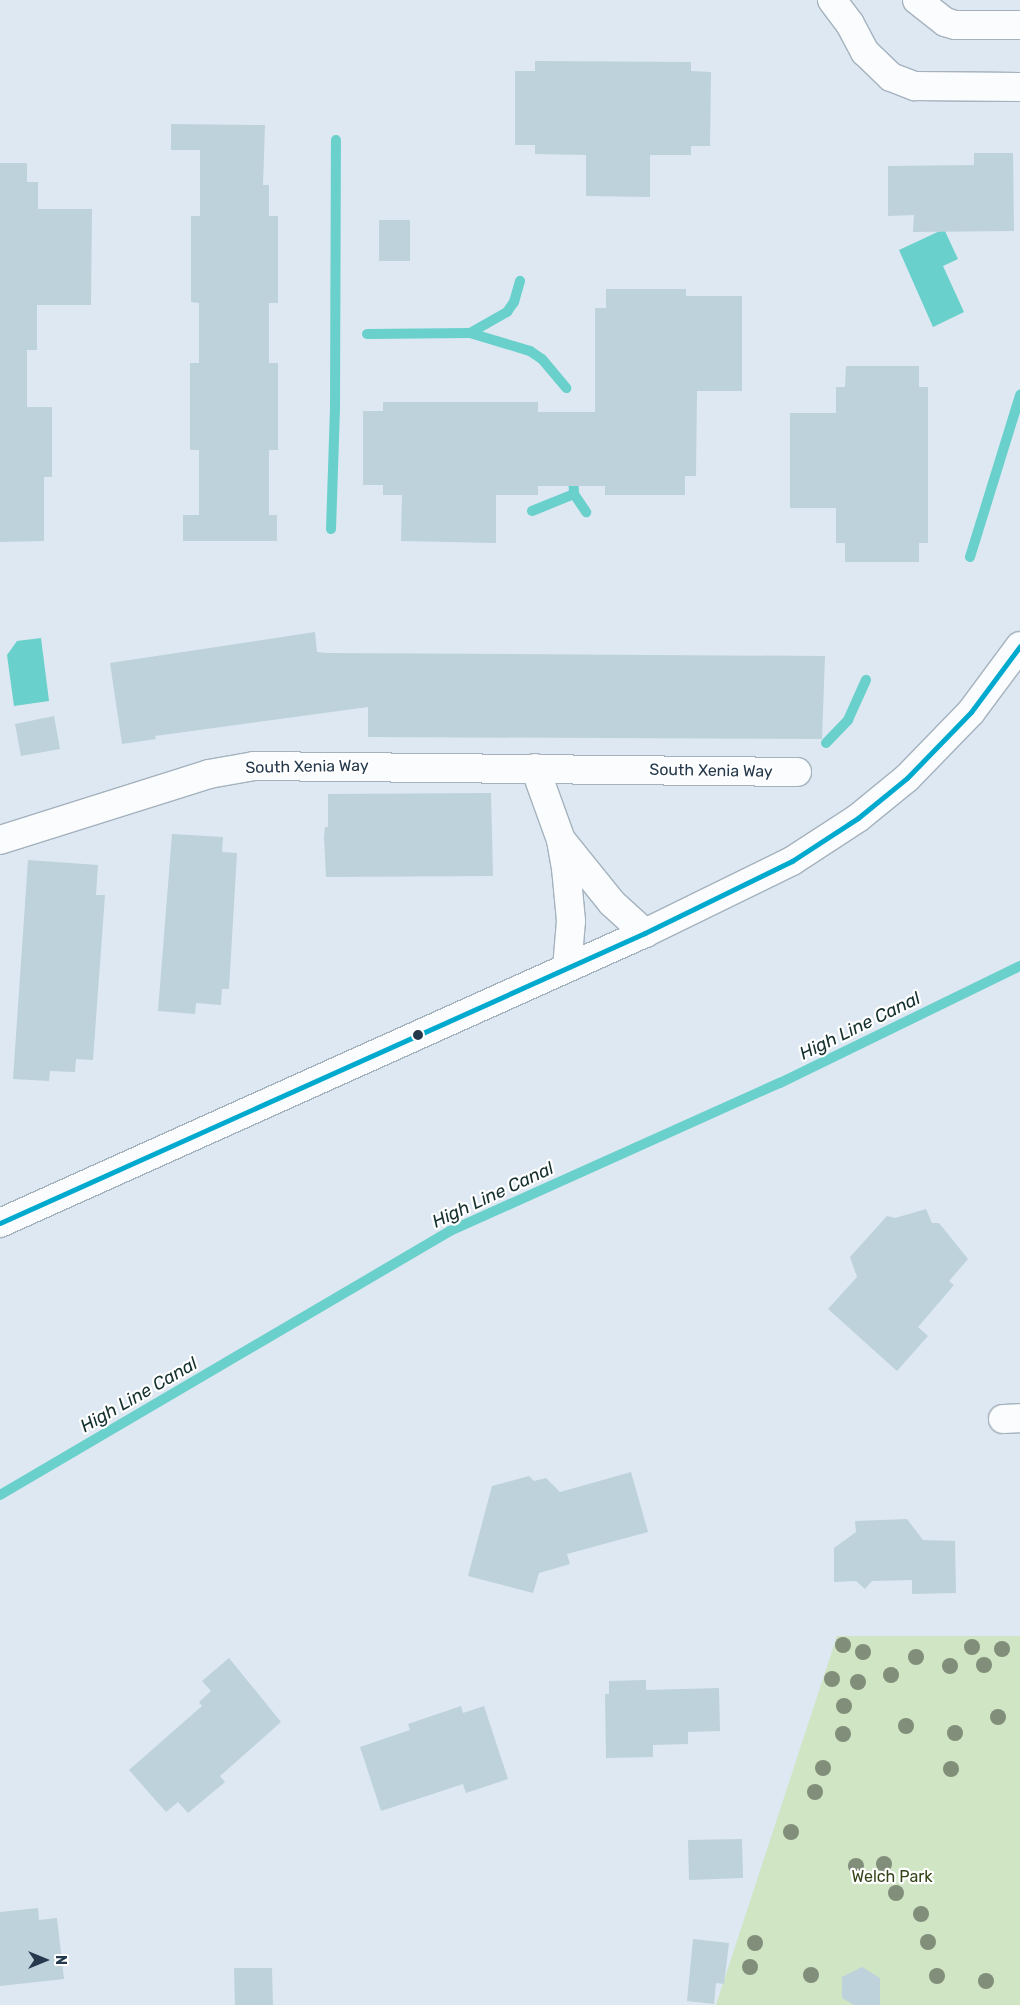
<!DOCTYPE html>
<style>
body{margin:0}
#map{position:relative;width:1020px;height:2005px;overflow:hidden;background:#dde8f2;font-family:Rubik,sans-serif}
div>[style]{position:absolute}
.green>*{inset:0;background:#cfe5c3}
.water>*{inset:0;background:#6ad0cb}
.stream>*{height:10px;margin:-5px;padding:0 5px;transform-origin:5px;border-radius:5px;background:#6ad0cb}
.building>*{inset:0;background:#bed2dc}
.roads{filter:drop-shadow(1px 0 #a4b2be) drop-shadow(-1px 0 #a4b2be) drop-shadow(0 1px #a4b2be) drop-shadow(0 -1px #a4b2be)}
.minor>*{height:28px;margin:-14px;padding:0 14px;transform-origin:14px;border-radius:14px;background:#fafcfd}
.bus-1>*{height:5px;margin:-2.5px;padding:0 2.5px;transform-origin:2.5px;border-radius:2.5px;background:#00a9ce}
.trees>*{width:16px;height:16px;margin:-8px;border-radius:50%;background:#808e7a}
.dots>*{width:14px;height:14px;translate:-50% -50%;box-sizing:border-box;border:2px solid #fff;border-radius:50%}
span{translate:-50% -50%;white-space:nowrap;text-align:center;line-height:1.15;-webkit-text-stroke:4.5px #fff;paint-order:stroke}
.street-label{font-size:16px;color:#25394c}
.park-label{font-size:16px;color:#334418}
.water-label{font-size:18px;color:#14312e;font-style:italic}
.north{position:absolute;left:20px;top:1935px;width:50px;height:50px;-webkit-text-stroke:4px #fff;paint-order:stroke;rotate:90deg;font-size:14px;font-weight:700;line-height:20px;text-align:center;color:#25394c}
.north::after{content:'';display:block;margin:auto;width:18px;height:22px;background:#25394c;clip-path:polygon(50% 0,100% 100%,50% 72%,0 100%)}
</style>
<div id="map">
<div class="green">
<div style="clip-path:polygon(837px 1636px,1020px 1636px,1020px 2005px,716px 2005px)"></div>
</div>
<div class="water">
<div style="clip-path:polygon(944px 229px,958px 259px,943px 266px,964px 312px,933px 327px,899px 250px)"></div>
<div style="clip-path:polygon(41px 638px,49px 701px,14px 706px,7px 655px,17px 641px)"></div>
</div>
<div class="stream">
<div style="left:470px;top:333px;width:43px;rotate:-29.6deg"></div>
<div style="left:507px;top:312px;width:12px;rotate:-55deg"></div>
<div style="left:514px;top:302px;width:22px;rotate:-74deg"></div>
<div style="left:367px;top:334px;width:103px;rotate:-0.6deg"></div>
<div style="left:470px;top:333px;width:63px;rotate:16.7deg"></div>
<div style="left:530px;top:351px;width:14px;rotate:34deg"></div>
<div style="left:542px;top:359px;width:38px;rotate:50deg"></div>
<div style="left:573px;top:474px;width:20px;rotate:87deg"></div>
<div style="left:574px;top:494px;width:22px;rotate:56deg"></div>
<div style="left:532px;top:511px;width:45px;rotate:-22deg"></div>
<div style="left:331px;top:529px;width:120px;rotate:-88.1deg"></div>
<div style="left:335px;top:409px;width:269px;rotate:-89.8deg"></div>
<div style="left:970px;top:557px;width:170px;rotate:-72.8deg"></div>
<div style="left:826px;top:743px;width:32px;rotate:-46deg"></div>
<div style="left:848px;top:720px;width:44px;rotate:-65.8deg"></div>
<div style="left:0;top:1495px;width:522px;rotate:-30.4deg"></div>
<div style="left:450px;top:1231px;width:362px;rotate:-24.2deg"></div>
<div style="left:780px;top:1083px;width:267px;rotate:-26deg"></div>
</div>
<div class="building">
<div style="clip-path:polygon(535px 61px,691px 62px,691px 71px,711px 72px,710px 146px,691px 146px,691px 155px,650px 155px,650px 197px,586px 196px,586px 155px,535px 154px,535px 145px,515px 145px,515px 71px,535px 71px)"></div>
<div style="clip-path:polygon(171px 124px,265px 125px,263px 185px,269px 185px,269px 216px,278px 216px,278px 303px,269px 303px,269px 363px,278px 363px,278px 450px,269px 450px,269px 515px,277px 515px,277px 541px,183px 541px,183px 515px,199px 515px,199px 450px,190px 450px,190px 363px,199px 363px,199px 303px,191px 302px,191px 216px,200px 216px,200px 150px,171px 150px)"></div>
<div style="clip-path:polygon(974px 153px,1013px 153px,1014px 231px,913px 232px,914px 215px,888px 216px,888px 166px,974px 165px)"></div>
<div style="clip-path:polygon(0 163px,27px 163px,27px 182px,38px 182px,38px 209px,92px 209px,91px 305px,37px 305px,37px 350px,27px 350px,27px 407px,52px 407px,52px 477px,44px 477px,44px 541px,0 542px)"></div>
<div style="clip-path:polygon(379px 220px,410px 220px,410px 261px,379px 261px)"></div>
<div style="clip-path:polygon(606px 289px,686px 289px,686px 296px,742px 296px,742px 391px,697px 391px,696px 476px,685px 476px,685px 495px,605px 495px,605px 486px,538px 486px,538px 495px,496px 495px,496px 543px,401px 541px,402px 495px,383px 495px,383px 485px,363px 485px,363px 411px,383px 411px,383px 402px,538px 402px,538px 412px,595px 412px,595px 308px,606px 308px)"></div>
<div style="clip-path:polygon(846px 366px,919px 366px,919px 387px,928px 387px,928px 543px,919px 543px,919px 562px,845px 562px,845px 543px,836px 543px,836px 508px,790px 508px,790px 413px,836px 413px,836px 387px,845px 387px)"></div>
<div style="clip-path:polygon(315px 632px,317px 652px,326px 653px,825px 656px,822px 739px,368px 737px,368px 707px,155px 736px,156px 739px,122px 744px,110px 663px)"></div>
<div style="clip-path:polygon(54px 716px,60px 749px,21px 756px,15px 724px)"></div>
<div style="clip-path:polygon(491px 793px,493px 876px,326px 877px,324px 837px,325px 827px,328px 827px,328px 794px)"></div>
<div style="clip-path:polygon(172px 834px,223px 837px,222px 852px,237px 853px,229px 989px,222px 989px,221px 1005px,196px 1003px,195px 1014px,158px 1011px)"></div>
<div style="clip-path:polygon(28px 860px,98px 865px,96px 895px,105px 895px,93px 1060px,76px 1059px,75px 1072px,50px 1071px,49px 1081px,13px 1079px)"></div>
<div style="clip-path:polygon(926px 1209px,932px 1223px,939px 1223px,968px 1259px,949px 1281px,954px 1285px,918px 1327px,928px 1336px,897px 1371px,828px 1309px,857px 1277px,850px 1257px,887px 1216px,895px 1218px)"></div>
<div style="clip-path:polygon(631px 1472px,648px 1532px,567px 1554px,570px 1564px,539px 1573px,533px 1593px,468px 1576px,492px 1486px,529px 1476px,534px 1481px,546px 1478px,560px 1492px)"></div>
<div style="clip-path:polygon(907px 1519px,923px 1540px,955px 1541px,956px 1593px,912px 1594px,912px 1580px,872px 1581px,865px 1589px,856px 1581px,834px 1582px,834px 1548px,856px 1532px,855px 1521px)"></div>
<div style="clip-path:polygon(229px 1658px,281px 1722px,220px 1776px,225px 1782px,188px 1813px,178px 1802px,166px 1812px,129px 1770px,202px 1706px,199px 1702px,211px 1691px,202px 1681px)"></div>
<div style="clip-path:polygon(646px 1680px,646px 1690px,719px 1688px,720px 1731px,688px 1732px,688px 1744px,653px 1745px,653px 1757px,606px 1758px,605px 1694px,609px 1694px,609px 1681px)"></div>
<div style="clip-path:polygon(461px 1706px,463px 1713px,484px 1706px,508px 1779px,466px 1793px,463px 1784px,381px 1811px,360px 1747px,410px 1730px,408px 1724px)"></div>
<div style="clip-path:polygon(742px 1839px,743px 1878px,689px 1880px,688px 1840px)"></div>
<div style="clip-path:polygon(38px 1908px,39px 1920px,57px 1918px,64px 1979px,0 1986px,0 1912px)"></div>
<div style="clip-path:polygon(693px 1939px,729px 1943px,724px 1984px,716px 1983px,714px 2004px,687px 2001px)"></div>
<div style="clip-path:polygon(862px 1967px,880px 1978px,880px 2005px,854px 2005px,842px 1998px,842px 1977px)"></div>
<div style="clip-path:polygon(234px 1968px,272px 1968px,273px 2005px,235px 2005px)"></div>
</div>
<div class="roads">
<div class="minor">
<div style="left:832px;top:0;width:30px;rotate:53deg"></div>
<div style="left:850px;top:24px;width:32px;rotate:62deg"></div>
<div style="left:865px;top:52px;width:36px;rotate:44deg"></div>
<div style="left:891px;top:77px;width:26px;rotate:21deg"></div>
<div style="left:915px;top:86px;width:105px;rotate:0.5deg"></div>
<div style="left:917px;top:0;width:36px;rotate:38deg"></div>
<div style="left:945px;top:22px;width:10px;rotate:17deg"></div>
<div style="left:955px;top:25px;width:65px"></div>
<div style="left:535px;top:768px;width:77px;rotate:70.1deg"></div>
<div style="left:561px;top:840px;width:28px;rotate:80deg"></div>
<div style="left:566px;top:868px;width:53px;rotate:84.6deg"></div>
<div style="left:571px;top:921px;width:47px;rotate:94.9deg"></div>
<div style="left:0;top:840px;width:219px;rotate:-17.5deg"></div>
<div style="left:209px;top:774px;width:46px;rotate:-10.1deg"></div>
<div style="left:254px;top:766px;width:543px;rotate:0.63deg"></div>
<div style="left:562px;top:841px;width:80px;rotate:51.1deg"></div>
<div style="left:612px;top:903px;width:45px;rotate:42.3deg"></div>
<div style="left:0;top:1223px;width:707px;rotate:-24.21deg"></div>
<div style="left:645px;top:933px;width:164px;rotate:-26.1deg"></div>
<div style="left:792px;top:861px;width:79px;rotate:-33.1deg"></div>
<div style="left:858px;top:818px;width:63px;rotate:-39.2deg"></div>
<div style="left:907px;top:778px;width:92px;rotate:-45.9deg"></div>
<div style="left:971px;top:712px;width:82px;rotate:-53.4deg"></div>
<div style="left:1003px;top:1419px;width:17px;rotate:-3deg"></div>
</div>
</div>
<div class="bus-1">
<div style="left:0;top:1223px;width:707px;rotate:-24.21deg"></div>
<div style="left:645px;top:933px;width:164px;rotate:-26.1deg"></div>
<div style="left:792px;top:861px;width:79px;rotate:-33.1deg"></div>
<div style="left:858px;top:818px;width:63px;rotate:-39.2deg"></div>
<div style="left:907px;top:778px;width:92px;rotate:-45.9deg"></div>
<div style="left:971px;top:712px;width:82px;rotate:-53.4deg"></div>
</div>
<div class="trees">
<div style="left:843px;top:1645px"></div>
<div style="left:972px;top:1647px"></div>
<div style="left:1002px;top:1649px"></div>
<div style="left:863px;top:1652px"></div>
<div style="left:916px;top:1657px"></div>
<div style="left:984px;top:1665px"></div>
<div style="left:950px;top:1666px"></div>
<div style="left:891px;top:1675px"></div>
<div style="left:832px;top:1679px"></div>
<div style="left:858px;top:1682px"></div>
<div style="left:844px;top:1706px"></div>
<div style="left:998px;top:1717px"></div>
<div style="left:906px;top:1726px"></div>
<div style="left:955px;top:1733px"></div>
<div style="left:843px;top:1734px"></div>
<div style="left:823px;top:1768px"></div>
<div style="left:951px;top:1769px"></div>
<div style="left:815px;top:1792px"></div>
<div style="left:791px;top:1832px"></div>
<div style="left:884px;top:1864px"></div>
<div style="left:856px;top:1866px"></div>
<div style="left:896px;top:1893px"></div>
<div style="left:921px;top:1914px"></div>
<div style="left:928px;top:1942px"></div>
<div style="left:755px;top:1943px"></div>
<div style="left:750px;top:1967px"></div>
<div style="left:811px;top:1975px"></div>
<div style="left:937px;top:1976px"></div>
<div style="left:986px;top:1981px"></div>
</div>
<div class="dots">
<div style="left:418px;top:1035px;background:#25394c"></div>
</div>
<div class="street-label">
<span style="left:307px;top:767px;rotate:-1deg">South Xenia Way</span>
<span style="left:711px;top:771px;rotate:1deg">South Xenia Way</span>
</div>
<div class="park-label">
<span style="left:892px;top:1877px">Welch Park</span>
</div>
<div class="water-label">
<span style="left:860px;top:1026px;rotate:-26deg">High Line Canal</span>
<span style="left:493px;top:1195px;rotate:-25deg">High Line Canal</span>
<span style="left:139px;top:1395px;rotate:-30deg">High Line Canal</span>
</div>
<div class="north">N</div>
</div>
